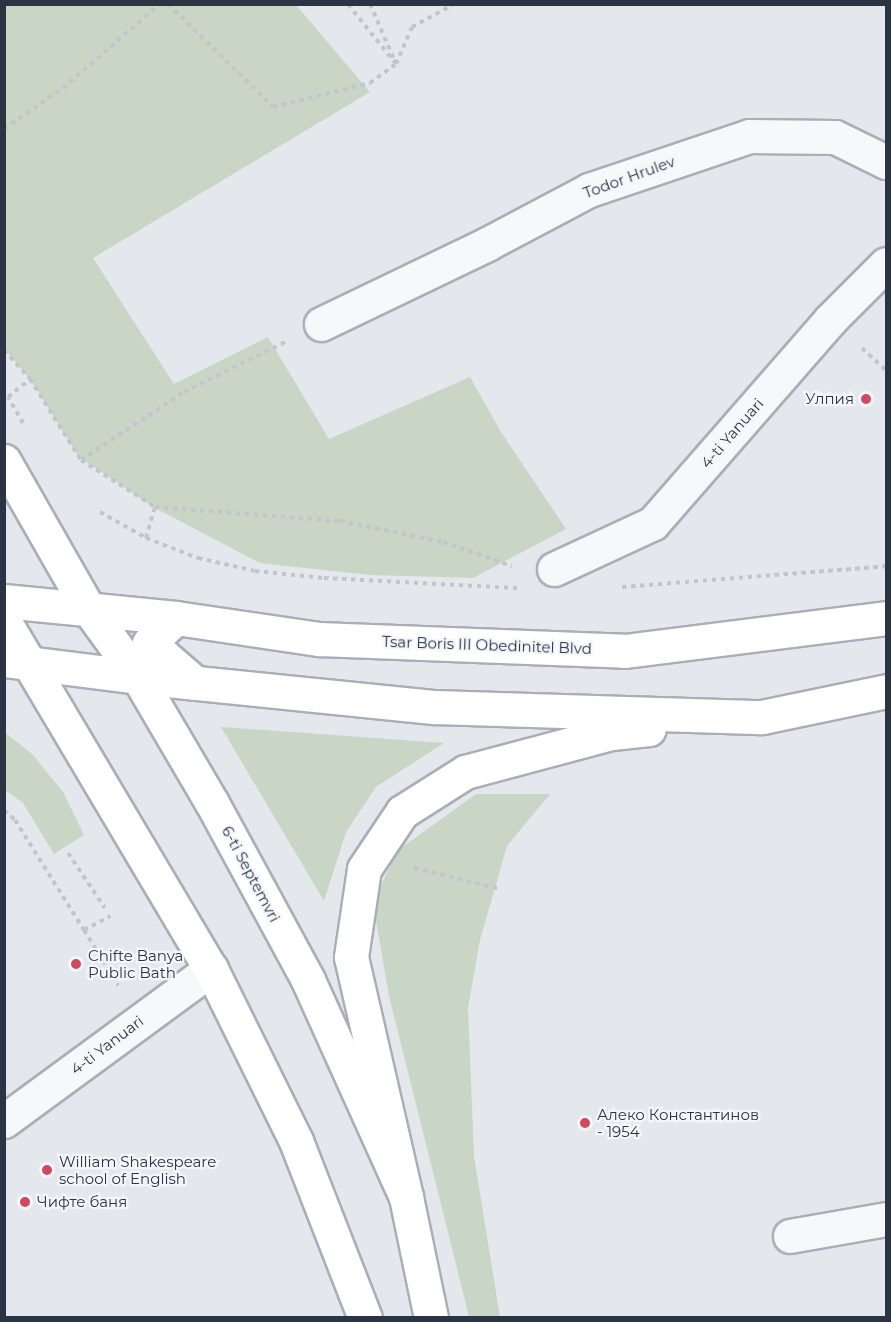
<!DOCTYPE html>
<meta charset="utf-8">
<style>
body{margin:0}
#map{position:relative;width:891px;height:1322px;overflow:hidden;background:#e4e7ec;font-family:Montserrat,sans-serif}
div>[style]{position:absolute}
.green>*{inset:0;background:#c9d6c5}
.path>*{height:4px;margin-top:-2px;transform-origin:0;background:repeating-linear-gradient(90deg,#c2c5cb 0 4.5px,transparent 0 9px)}
.roads{filter:drop-shadow(2px 0 #a9aeb7) drop-shadow(-2px 0 #a9aeb7) drop-shadow(0 2px #a9aeb7) drop-shadow(0 -2px #a9aeb7)}
.street>*{height:33px;margin:-16.5px;padding:0 16.5px;transform-origin:16.5px;border-radius:16.5px;background:#f7f8fa}
.secondary>*{height:33px;margin:-16.5px;padding:0 16.5px;transform-origin:16.5px;border-radius:16.5px;background:#fff}
.primary>*{height:33px;margin:-16.5px;padding:0 16.5px;transform-origin:16.5px;border-radius:16.5px;background:#fff}
.dots>*{width:16px;height:16px;translate:-50% -50%;box-sizing:border-box;border:3px solid #f4f6f9;border-radius:50%}
span{translate:-50% -50%;white-space:nowrap;text-align:center;line-height:1.15;-webkit-text-stroke:4.5px #f4f6f9;paint-order:stroke}
.street-label{font-size:15px;color:#2b3445}
.poi-label{font-size:15px;color:#2b3445}
.right{translate:-100% -50%;text-align:right}
.left{translate:0 -50%;text-align:left}
.frame{position:absolute;inset:0;border:6px solid #2b3445;pointer-events:none}
</style>
<div id="map">
<div class="green">
<div style="clip-path:polygon(4px 5px,296px 5px,370px 92px,93px 258px,174px 384px,268px 337px,329px 439px,470px 377px,501px 432px,566px 529px,473px 578px,370px 575px,260px 563px,155px 508px,79px 457px,30px 379px,5px 350px)"></div>
<div style="clip-path:polygon(221px 727px,444px 743px,376px 787px,346px 832px,324px 901px)"></div>
<div style="clip-path:polygon(4px 732px,32px 754px,63px 792px,84px 835px,54px 854px,23px 803px,5px 790px)"></div>
<div style="clip-path:polygon(476px 794px,550px 794px,507px 846px,480px 940px,468px 1008px,474px 1156px,500px 1317px,469px 1317px,389px 996px,373px 903px,397px 851px)"></div>
</div>
<div class="path">
<div style="left:168px;top:4px;width:147px;rotate:44.4deg"></div>
<div style="left:273px;top:107px;width:100px;rotate:-13.9deg"></div>
<div style="left:370px;top:83px;width:32px;rotate:-36deg"></div>
<div style="left:396px;top:64px;width:77px;rotate:-128.7deg"></div>
<div style="left:370px;top:4px;width:65px;rotate:66.6deg"></div>
<div style="left:396px;top:64px;width:40px;rotate:-66.6deg"></div>
<div style="left:412px;top:27px;width:48px;rotate:-28.7deg"></div>
<div style="left:4px;top:129px;width:72px;rotate:-34.8deg"></div>
<div style="left:63px;top:88px;width:128px;rotate:-40.9deg"></div>
<div style="left:862px;top:348px;width:33px;rotate:43deg"></div>
<div style="left:4px;top:350px;width:39px;rotate:48deg"></div>
<div style="left:30px;top:379px;width:96px;rotate:57.8deg"></div>
<div style="left:81px;top:460px;width:88px;rotate:32.4deg"></div>
<div style="left:155px;top:507px;width:186px;rotate:4.3deg"></div>
<div style="left:340px;top:521px;width:105px;rotate:11.5deg"></div>
<div style="left:443px;top:542px;width:73px;rotate:19.2deg"></div>
<div style="left:23px;top:423px;width:30px;rotate:-120deg"></div>
<div style="left:8px;top:397px;width:28px;rotate:-39deg"></div>
<div style="left:81px;top:460px;width:123px;rotate:-33.4deg"></div>
<div style="left:184px;top:392px;width:113px;rotate:-26.3deg"></div>
<div style="left:100px;top:512px;width:53px;rotate:29.5deg"></div>
<div style="left:146px;top:538px;width:56px;rotate:21deg"></div>
<div style="left:198px;top:558px;width:58px;rotate:12.8deg"></div>
<div style="left:255px;top:571px;width:69px;rotate:5.8deg"></div>
<div style="left:324px;top:578px;width:194px;rotate:3deg"></div>
<div style="left:146px;top:538px;width:32px;rotate:-74deg"></div>
<div style="left:622px;top:587px;width:265px;rotate:-4.5deg"></div>
<div style="left:4px;top:810px;width:15px;rotate:42deg"></div>
<div style="left:15px;top:820px;width:130px;rotate:57.9deg"></div>
<div style="left:84px;top:930px;width:30px;rotate:-28deg"></div>
<div style="left:68px;top:853px;width:66px;rotate:56.1deg"></div>
<div style="left:414px;top:868px;width:89px;rotate:13.6deg"></div>
<div style="left:84px;top:930px;width:65px;rotate:58.3deg"></div>
</div>
<div class="roads">
<div class="street">
<div style="left:321px;top:324px;width:184px;rotate:-25.7deg"></div>
<div style="left:487px;top:244px;width:115px;rotate:-27.9deg"></div>
<div style="left:589px;top:190px;width:169px;rotate:-18.6deg"></div>
<div style="left:749px;top:136px;width:86px;rotate:0.7deg"></div>
<div style="left:835px;top:137px;width:57px;rotate:26.1deg"></div>
<div style="left:554px;top:569px;width:109px;rotate:-24.9deg"></div>
<div style="left:653px;top:523px;width:269px;rotate:-48.9deg"></div>
<div style="left:830px;top:320px;width:79px;rotate:-45deg"></div>
<div style="left:4px;top:1121px;width:257px;rotate:-36.3deg"></div>
<div style="left:790px;top:1236px;width:97px;rotate:-10deg"></div>
</div>
<div class="secondary">
<div style="left:4px;top:461px;width:169px;rotate:60.3deg"></div>
<div style="left:88px;top:608px;width:85px;rotate:54.1deg"></div>
<div style="left:138px;top:677px;width:146px;rotate:59.6deg"></div>
<div style="left:212px;top:803px;width:201px;rotate:61.5deg"></div>
<div style="left:308px;top:980px;width:238px;rotate:65.7deg"></div>
<div style="left:406px;top:1197px;width:124px;rotate:78.3deg"></div>
<div style="left:4px;top:621px;width:405px;rotate:59.3deg"></div>
<div style="left:211px;top:969px;width:192px;rotate:63.7deg"></div>
<div style="left:296px;top:1141px;width:190px;rotate:68.7deg"></div>
</div>
<div class="primary">
<div style="left:4px;top:601px;width:173px;rotate:5.6deg"></div>
<div style="left:176px;top:618px;width:145px;rotate:8.4deg"></div>
<div style="left:319px;top:639px;width:306px;rotate:2.2deg"></div>
<div style="left:625px;top:651px;width:263px;rotate:-7.2deg"></div>
<div style="left:176px;top:618px;width:37px;rotate:137deg"></div>
<div style="left:149px;top:643px;width:61px;rotate:41deg"></div>
<div style="left:4px;top:660px;width:135px;rotate:7.2deg"></div>
<div style="left:138px;top:677px;width:299px;rotate:5.8deg"></div>
<div style="left:435px;top:707px;width:327px;rotate:1.8deg"></div>
<div style="left:762px;top:717px;width:127px;rotate:-11.8deg"></div>
<div style="left:406px;top:1197px;width:246px;rotate:-102.9deg"></div>
<div style="left:351px;top:957px;width:89px;rotate:-81.6deg"></div>
<div style="left:364px;top:869px;width:69px;rotate:-56.3deg"></div>
<div style="left:402px;top:812px;width:75px;rotate:-32.4deg"></div>
<div style="left:465px;top:772px;width:152px;rotate:-14.9deg"></div>
<div style="left:612px;top:733px;width:37px;rotate:-6deg"></div>
</div>
</div>
<div class="dots">
<div style="left:866px;top:399px;background:#d1495b"></div>
<div style="left:76px;top:964px;background:#d1495b"></div>
<div style="left:585px;top:1123px;background:#d1495b"></div>
<div style="left:47px;top:1170px;background:#d1495b"></div>
<div style="left:25px;top:1202px;background:#d1495b"></div>
</div>
<div class="street-label">
<span style="left:629px;top:177px;rotate:-20deg">Todor Hrulev</span>
<span style="left:732px;top:433px;rotate:-49deg">4-ti Yanuari</span>
<span style="left:487px;top:645px;rotate:2deg">Tsar Boris III Obedinitel Blvd</span>
<span style="left:251px;top:874px;rotate:62deg">6-ti Septemvri</span>
<span style="left:107px;top:1045px;rotate:-37deg">4-ti Yanuari</span>
</div>
<div class="poi-label">
<span class="right" style="left:854px;top:399px">Улпия</span>
<span class="left" style="left:88px;top:964px">Chifte Banya<br>Public Bath</span>
<span class="left" style="left:597px;top:1123px">Алеко Константинов<br>- 1954</span>
<span class="left" style="left:59px;top:1170px">William Shakespeare<br>school of English</span>
<span class="left" style="left:37px;top:1202px">Чифте баня</span>
</div>
<div class="frame"></div>
</div>
